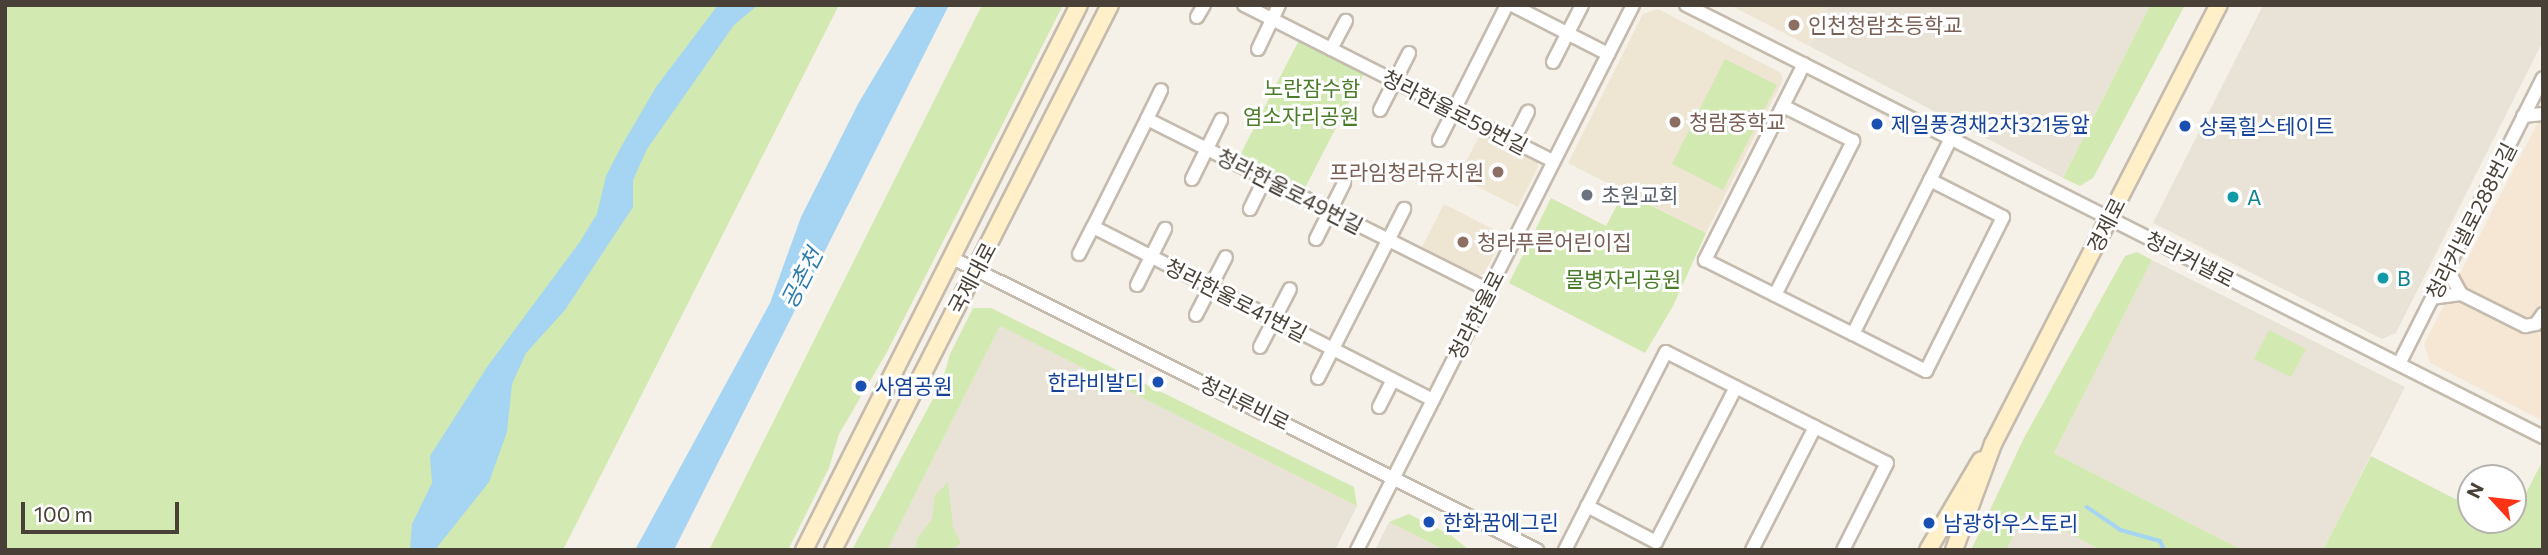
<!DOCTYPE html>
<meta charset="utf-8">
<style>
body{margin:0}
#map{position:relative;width:2548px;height:555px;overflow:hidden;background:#f5f1e9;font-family:Commissioner,"Noto Sans KR",sans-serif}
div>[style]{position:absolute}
.residential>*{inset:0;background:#e9e3d7}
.commercial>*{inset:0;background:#f6e7d5}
.education>*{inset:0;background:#eee5d3}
.green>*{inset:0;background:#d2e9b2}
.water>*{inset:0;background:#a5d5f2}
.stream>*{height:3.5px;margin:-1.75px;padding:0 1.75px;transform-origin:1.75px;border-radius:1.75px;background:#a5d5f2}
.roads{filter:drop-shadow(2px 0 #c4bbae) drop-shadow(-2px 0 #c4bbae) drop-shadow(0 2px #c4bbae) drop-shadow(0 -2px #c4bbae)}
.street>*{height:12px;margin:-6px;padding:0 6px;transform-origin:6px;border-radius:6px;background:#fff}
.secondary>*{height:16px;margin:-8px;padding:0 8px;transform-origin:8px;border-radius:8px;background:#fff0c9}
.dots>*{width:19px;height:19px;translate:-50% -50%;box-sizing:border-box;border:4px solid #fff;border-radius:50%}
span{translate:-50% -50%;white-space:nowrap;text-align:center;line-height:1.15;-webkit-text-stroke:6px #fff;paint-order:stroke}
.education-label{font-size:21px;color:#785e54}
.left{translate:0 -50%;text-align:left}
.right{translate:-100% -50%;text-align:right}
.park-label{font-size:21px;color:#4b7c29}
.street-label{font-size:21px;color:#494137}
.transit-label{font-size:21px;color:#164399}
.worship-label{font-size:21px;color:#5b616d}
.culture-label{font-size:21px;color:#0d838f}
.water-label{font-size:23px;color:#2d7caf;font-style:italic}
.frame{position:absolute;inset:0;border:7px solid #494137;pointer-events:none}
.north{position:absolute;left:2457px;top:464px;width:70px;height:70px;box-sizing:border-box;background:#fff;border:2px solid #b6b3af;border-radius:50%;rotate:297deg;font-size:19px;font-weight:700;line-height:28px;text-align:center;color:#494137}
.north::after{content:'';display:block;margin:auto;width:24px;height:32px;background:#fd3318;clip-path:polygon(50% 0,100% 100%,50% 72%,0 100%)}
.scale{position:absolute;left:21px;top:502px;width:158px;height:32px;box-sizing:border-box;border:4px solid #494137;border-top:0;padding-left:9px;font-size:21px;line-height:24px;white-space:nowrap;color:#494137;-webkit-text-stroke:5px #fff;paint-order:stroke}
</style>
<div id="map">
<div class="residential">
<div style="clip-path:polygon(1829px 5px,2150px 5px,2063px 178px,1809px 46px)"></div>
<div style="clip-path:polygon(2263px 5px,2543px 5px,2543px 41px,2396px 333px,2382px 339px,2153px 223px)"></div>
<div style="clip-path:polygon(2152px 260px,2405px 387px,2323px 550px,2242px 550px,2054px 453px)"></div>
<div style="clip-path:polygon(1000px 326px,1357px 506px,1335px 550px,887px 550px)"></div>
<div style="clip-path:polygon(2026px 511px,2101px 550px,2006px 550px)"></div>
<div style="clip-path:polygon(1389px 522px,1444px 550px,1375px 550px)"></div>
</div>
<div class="commercial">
<div style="clip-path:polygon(2543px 112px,2543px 421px,2430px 363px,2424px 344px)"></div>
</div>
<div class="education">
<div style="clip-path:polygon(1730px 5px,1829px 5px,1809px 46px)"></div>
<div style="clip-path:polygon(1658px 9px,1781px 73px,1783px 80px,1706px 233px,1568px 163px,1643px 14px)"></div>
<div style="clip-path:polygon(1482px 131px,1536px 158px,1538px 167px,1518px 207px,1458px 177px)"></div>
<div style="clip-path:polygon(1444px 204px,1504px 235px,1484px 274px,1474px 276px,1421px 249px)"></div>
</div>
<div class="green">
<div style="clip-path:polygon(5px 5px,839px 5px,563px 550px,5px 550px)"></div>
<div style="clip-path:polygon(982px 5px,1063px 5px,887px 352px,839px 434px,829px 468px,788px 550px,709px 550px)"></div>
<div style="clip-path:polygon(2150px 5px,2185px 5px,2093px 178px,2080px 186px,2063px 178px)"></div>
<div style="clip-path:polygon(1299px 40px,1364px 73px,1303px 192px,1238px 159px)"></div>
<div style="clip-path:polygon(1725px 59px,1777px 85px,1723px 190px,1672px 164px)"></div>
<div style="clip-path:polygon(1624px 192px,1706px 233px,1673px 306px,1645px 353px,1509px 283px,1551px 198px,1606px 226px)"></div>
<div style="clip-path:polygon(2137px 252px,2152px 260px,2054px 453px,2242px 550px,2101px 550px,2026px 511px,2006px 550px,1971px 550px,2024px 438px,2125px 256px)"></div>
<div style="clip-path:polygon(973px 308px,991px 308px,1354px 487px,1357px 506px,1000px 326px,887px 550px,852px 550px,942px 382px,950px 354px)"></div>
<div style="clip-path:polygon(2269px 330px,2306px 349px,2291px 377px,2254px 359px)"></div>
<div style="clip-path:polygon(2371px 456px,2471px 507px,2471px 520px,2498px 520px,2509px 526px,2543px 460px,2543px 550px,2323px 550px)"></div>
<div style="clip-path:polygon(948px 482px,953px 527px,961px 543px,952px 550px,916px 550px,917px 539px,932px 519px,935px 495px)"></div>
<div style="clip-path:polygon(1409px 514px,1452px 536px,1469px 550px,1444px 550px,1389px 522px)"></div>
</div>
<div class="water">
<div style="clip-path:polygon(718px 5px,758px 5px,734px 25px,647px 149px,633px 180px,633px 207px,565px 310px,526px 353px,512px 384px,507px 432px,489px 482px,435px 550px,410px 550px,412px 524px,432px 483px,430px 456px,487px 367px,579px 243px,597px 214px,606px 176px,621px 147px,656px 87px)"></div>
<div style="clip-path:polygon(917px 5px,949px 5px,674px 550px,635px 550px,770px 303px,801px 217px,858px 104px)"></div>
</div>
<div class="stream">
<div style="left:2087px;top:507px;width:41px;rotate:34.1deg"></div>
<div style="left:2121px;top:530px;width:41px;rotate:15.8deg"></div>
<div style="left:2160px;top:541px;width:10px;rotate:61deg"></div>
<div style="left:2171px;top:550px;width:4px"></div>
</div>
<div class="roads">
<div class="street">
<div style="left:1244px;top:5px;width:346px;rotate:26.8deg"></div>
<div style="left:1512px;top:5px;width:108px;rotate:27deg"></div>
<div style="left:1686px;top:5px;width:960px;rotate:26.75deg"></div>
<div style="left:1197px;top:17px;width:14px;rotate:-60deg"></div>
<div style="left:1258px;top:49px;width:49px;rotate:-64.5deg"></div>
<div style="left:1331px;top:49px;width:32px;rotate:-62deg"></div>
<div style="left:1553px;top:62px;width:64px;rotate:-63deg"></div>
<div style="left:1804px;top:64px;width:220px;rotate:116.8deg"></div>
<div style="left:1705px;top:260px;width:165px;rotate:26.6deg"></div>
<div style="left:1853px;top:334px;width:219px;rotate:-63.4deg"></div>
<div style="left:1380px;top:110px;width:64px;rotate:-63deg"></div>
<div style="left:2523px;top:116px;width:20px;rotate:-6deg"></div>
<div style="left:1147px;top:119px;width:32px;rotate:-64deg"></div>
<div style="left:1439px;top:140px;width:151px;rotate:-63.3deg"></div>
<div style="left:1513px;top:141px;width:33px;rotate:-63deg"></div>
<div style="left:1192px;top:179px;width:66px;rotate:-63.8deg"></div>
<div style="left:1250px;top:209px;width:34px;rotate:-64deg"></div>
<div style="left:1316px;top:239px;width:63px;rotate:-63.4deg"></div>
<div style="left:1079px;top:254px;width:30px;rotate:-63deg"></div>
<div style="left:952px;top:258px;width:654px;rotate:26.53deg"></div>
<div style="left:1137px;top:285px;width:63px;rotate:-63.4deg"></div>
<div style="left:2461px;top:294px;width:72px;rotate:26.6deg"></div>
<div style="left:2525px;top:326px;width:11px;rotate:-10deg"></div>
<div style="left:2536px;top:324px;width:12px;rotate:-55deg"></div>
<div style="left:1775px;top:295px;width:173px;rotate:-63.1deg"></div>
<div style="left:1853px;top:141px;width:78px;rotate:-153.4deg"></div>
<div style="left:2432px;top:298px;width:29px;rotate:-8deg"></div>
<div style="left:2461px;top:294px;width:29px;rotate:-119deg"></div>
<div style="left:1196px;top:315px;width:65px;rotate:-62.7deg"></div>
<div style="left:1853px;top:334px;width:82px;rotate:26.9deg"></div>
<div style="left:1926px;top:371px;width:172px;rotate:-63.4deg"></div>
<div style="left:2003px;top:217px;width:82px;rotate:-153.1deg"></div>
<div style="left:1260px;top:347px;width:65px;rotate:-62.7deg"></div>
<div style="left:2399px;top:364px;width:320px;rotate:-63.3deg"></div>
<div style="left:1318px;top:378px;width:190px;rotate:-63deg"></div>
<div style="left:1433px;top:400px;width:381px;rotate:-153deg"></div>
<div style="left:1093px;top:227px;width:121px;rotate:-63.4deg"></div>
<div style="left:1147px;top:119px;width:381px;rotate:26.6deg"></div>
<div style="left:1379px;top:407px;width:30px;rotate:-63deg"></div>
<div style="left:1815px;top:427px;width:80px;rotate:26.6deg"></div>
<div style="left:1887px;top:463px;width:97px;rotate:116.8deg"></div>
<div style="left:1587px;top:506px;width:78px;rotate:27.6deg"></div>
<div style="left:1656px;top:542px;width:174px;rotate:-62.7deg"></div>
<div style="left:1357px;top:550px;width:611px;rotate:-63.14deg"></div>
<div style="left:1565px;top:550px;width:222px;rotate:-63deg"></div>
<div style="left:1666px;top:352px;width:167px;rotate:26.7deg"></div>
<div style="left:1815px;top:427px;width:138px;rotate:117.1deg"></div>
</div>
<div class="secondary">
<div style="left:804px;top:550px;width:610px;rotate:-63.23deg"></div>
<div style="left:833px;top:550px;width:611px;rotate:-63.06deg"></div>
<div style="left:1928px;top:550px;width:104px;rotate:-59.5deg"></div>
<div style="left:1954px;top:550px;width:113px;rotate:-69.8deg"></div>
<div style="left:1993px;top:444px;width:494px;rotate:-62.8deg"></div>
</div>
</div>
<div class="dots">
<div style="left:1794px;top:25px;background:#8d6e63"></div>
<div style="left:1675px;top:122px;background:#8d6e63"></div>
<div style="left:1877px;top:124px;background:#1a4fb4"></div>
<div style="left:2185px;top:126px;background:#1a4fb4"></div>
<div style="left:1498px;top:172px;background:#8d6e63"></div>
<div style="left:1587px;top:195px;background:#6b7280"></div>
<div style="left:2233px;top:197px;background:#0f9aa8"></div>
<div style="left:1463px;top:242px;background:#8d6e63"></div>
<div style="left:2383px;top:278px;background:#0f9aa8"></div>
<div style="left:1158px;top:382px;background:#1a4fb4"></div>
<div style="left:861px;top:386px;background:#1a4fb4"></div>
<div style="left:1429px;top:522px;background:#1a4fb4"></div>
<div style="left:1929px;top:523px;background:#1a4fb4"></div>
</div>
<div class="education-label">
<span class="left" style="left:1808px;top:25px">인천청람초등학교</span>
<span class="left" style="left:1689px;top:122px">청람중학교</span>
<span class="right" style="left:1484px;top:172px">프라임청라유치원</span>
<span class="left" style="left:1477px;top:242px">청라푸른어린이집</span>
</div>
<div class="park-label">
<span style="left:1312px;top:88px">노란잠수함</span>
<span style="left:1301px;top:116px">염소자리공원</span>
<span style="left:1623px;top:279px">물병자리공원</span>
</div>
<div class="street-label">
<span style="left:1455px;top:112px;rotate:27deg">청라한울로59번길</span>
<span style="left:1290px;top:191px;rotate:27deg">청라한울로49번길</span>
<span style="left:2471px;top:221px;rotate:-63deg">청라커낼로288번길</span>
<span style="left:2106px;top:225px;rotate:-63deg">경제로</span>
<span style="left:2190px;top:259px;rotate:27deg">청라커낼로</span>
<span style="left:972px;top:278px;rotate:-62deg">국제대로</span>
<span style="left:1236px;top:300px;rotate:27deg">청라한울로41번길</span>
<span style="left:1476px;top:315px;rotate:-63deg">청라한울로</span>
<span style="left:1245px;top:403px;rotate:26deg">청라루비로</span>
</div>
<div class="transit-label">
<span class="left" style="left:1891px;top:124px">제일풍경채2차321동앞</span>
<span class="left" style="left:2199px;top:126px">상록힐스테이트</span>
<span class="right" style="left:1144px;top:382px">한라비발디</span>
<span class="left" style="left:875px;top:386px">사염공원</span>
<span class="left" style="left:1443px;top:522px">한화꿈에그린</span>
<span class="left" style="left:1943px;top:523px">남광하우스토리</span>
</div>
<div class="worship-label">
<span class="left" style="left:1601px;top:195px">초원교회</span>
</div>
<div class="culture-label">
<span class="left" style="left:2247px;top:197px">A</span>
<span class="left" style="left:2397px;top:278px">B</span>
</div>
<div class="water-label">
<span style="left:801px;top:278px;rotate:-63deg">공촌천</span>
</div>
<div class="frame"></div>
<div class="north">N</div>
<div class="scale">100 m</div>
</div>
